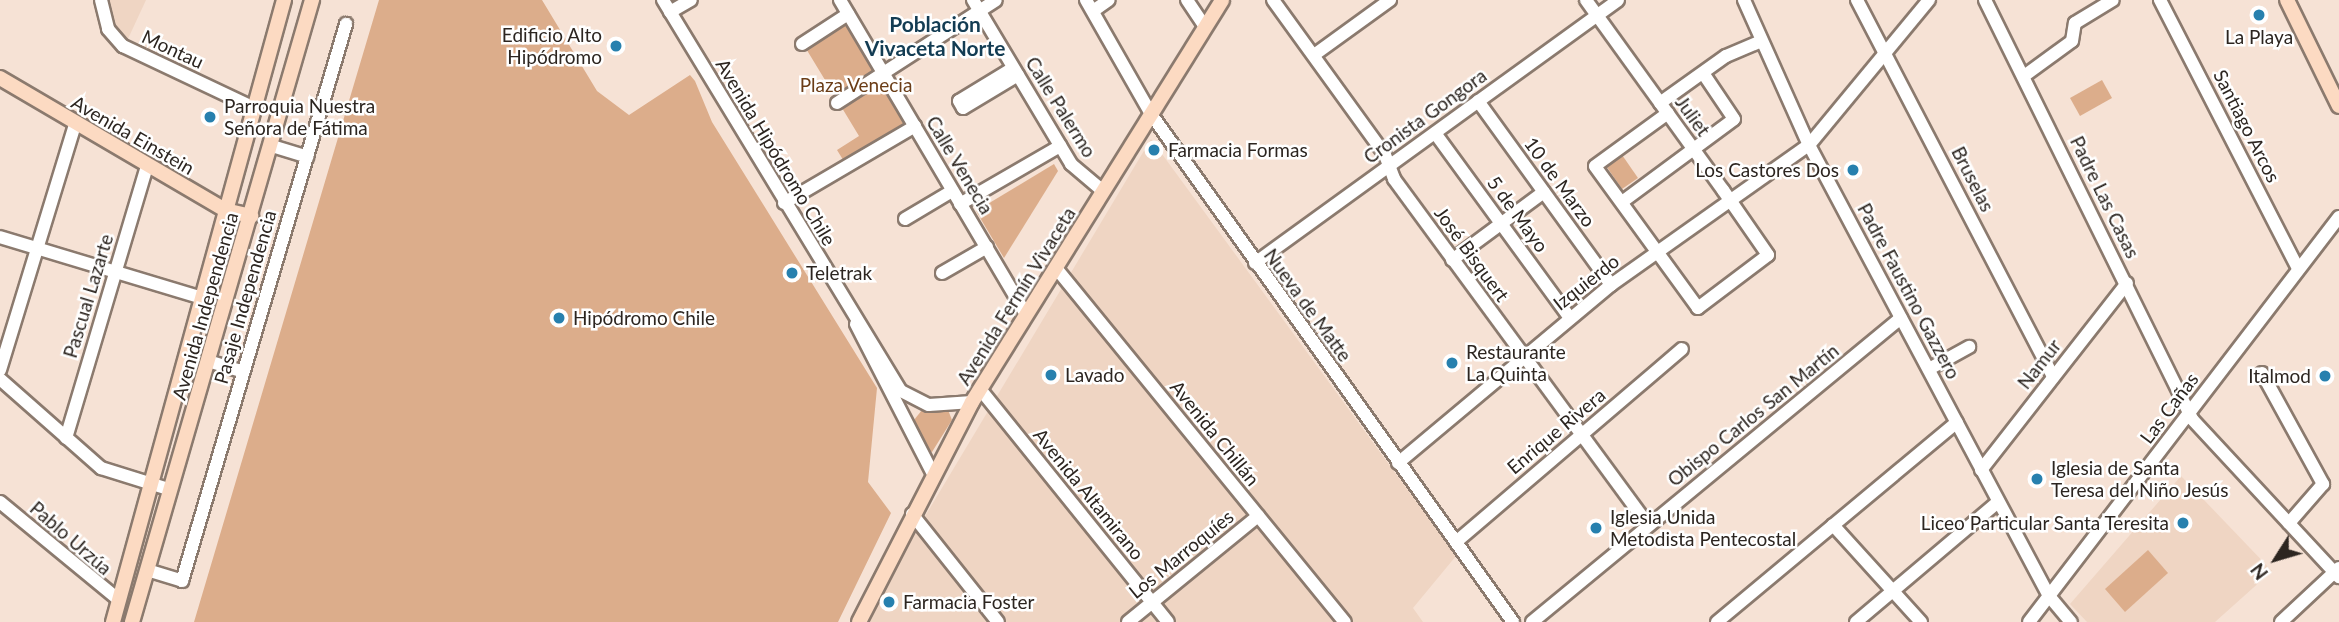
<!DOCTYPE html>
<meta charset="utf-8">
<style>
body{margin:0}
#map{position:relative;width:2339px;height:622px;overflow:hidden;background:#f6e2d5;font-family:Lato,sans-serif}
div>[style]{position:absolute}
.built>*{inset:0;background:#efd5c3}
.green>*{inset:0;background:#dcad8b}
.roads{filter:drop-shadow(2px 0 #8b7a6e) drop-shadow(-2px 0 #8b7a6e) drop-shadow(0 2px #8b7a6e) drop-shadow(0 -2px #8b7a6e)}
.minor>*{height:12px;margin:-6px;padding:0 6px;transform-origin:6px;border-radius:6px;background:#fff}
.major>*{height:14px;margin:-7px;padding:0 7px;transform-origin:7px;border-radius:7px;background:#fcdac2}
.dots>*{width:19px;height:19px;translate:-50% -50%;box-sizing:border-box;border:4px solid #fff;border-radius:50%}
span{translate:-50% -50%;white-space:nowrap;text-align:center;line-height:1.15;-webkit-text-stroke:5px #fff;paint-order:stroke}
.poi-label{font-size:19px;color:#2c2520}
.right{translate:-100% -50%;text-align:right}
.left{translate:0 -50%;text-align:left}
.street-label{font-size:19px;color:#2c2520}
.park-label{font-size:19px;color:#6b3d17}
.neighbourhood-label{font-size:21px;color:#133c53;font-weight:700}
.north{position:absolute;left:2241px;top:524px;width:70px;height:70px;-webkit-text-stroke:5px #fff;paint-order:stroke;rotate:233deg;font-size:19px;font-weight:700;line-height:28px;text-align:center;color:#2c2520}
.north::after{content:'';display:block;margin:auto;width:24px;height:32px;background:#2c2520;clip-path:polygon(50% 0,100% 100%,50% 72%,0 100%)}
</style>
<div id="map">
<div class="built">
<div style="clip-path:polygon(108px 0,146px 0,127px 41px,110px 17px)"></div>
<div style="clip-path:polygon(1151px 139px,1456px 556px,1413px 608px,1423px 622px,869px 622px,912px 538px)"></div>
<div style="clip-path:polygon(2181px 476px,2272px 571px,2215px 622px,2087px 622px,2070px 604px)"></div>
</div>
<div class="green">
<div style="clip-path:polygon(379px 0,542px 0,597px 91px,629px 115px,690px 75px,695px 81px,712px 122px,877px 388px,868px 482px,891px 513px,838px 622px,194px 622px)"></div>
<div style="clip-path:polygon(844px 21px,908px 122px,845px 163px,837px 150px,859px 136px,805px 47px)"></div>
<div style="clip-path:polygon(2102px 80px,2112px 98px,2080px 116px,2070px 98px)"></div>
<div style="clip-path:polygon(1620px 152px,1638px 178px,1622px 189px,1604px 163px)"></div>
<div style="clip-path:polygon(1054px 164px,1058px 171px,1004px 258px,976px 211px)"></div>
<div style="clip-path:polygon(922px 410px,948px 410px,952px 420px,932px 452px,922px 449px,914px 420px)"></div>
<div style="clip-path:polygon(2148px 550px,2168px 573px,2125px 612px,2105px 589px)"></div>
</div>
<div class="roads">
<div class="minor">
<div style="left:101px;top:0;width:30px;rotate:76deg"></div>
<div style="left:108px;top:29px;width:23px;rotate:49deg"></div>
<div style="left:123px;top:46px;width:145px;rotate:25.3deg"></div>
<div style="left:663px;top:0;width:458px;rotate:58.7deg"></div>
<div style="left:901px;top:391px;width:31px;rotate:27deg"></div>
<div style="left:929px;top:405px;width:43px;rotate:-4deg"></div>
<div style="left:840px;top:0;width:365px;rotate:59.4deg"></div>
<div style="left:973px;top:0;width:191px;rotate:59.1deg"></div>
<div style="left:1071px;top:164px;width:42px;rotate:40.2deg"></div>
<div style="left:1086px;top:0;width:131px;rotate:60.3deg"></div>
<div style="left:1151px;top:114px;width:624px;rotate:54.53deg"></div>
<div style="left:1187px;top:0;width:32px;rotate:56deg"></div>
<div style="left:1273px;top:0;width:191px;rotate:54.1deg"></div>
<div style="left:1385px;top:155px;width:26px;rotate:69deg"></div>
<div style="left:1394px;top:179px;width:429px;rotate:53.7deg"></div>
<div style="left:1586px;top:0;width:234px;rotate:54.2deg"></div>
<div style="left:1723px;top:190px;width:79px;rotate:55.3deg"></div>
<div style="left:1768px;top:255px;width:88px;rotate:142.9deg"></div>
<div style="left:1698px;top:308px;width:175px;rotate:-126deg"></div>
<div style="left:1595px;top:166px;width:90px;rotate:-36deg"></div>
<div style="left:1744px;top:0;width:159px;rotate:65.9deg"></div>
<div style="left:1809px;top:145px;width:511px;rotate:61.98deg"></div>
<div style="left:2049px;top:596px;width:34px;rotate:50deg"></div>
<div style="left:1857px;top:0;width:425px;rotate:62.5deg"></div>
<div style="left:1985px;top:0;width:467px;rotate:63.7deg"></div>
<div style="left:2192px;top:419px;width:216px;rotate:47.1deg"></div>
<div style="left:2160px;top:0;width:302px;rotate:62.8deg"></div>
<div style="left:1093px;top:11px;width:19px;rotate:-35deg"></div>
<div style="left:670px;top:12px;width:24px;rotate:-30deg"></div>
<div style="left:802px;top:44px;width:55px;rotate:-33.1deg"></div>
<div style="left:1314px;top:55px;width:94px;rotate:-35.9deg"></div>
<div style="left:1013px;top:68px;width:63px;rotate:148.6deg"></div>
<div style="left:959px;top:101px;width:8px;rotate:60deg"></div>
<div style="left:963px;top:108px;width:64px;rotate:-31deg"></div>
<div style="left:2024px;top:76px;width:59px;rotate:-36.1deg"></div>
<div style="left:2072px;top:41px;width:18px;rotate:-81deg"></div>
<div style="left:2075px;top:23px;width:44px;rotate:-31.2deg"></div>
<div style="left:1478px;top:101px;width:227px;rotate:54.1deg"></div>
<div style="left:837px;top:103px;width:189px;rotate:-32.9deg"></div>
<div style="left:1660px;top:103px;width:81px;rotate:-35.5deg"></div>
<div style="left:1726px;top:56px;width:38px;rotate:-23deg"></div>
<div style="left:1435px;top:133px;width:229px;rotate:53.9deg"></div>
<div style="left:272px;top:146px;width:37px;rotate:17deg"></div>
<div style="left:1622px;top:202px;width:139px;rotate:-36.5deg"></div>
<div style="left:1734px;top:119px;width:55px;rotate:-124deg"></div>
<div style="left:784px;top:203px;width:152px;rotate:-30.4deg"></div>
<div style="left:960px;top:204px;width:116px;rotate:-30.1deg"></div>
<div style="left:905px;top:219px;width:55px;rotate:-30.8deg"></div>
<div style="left:0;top:237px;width:208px;rotate:16.8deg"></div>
<div style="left:1452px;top:260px;width:114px;rotate:-36.5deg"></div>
<div style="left:1255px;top:263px;width:448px;rotate:-35.9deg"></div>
<div style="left:1056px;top:268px;width:457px;rotate:50.8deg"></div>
<div style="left:942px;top:273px;width:52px;rotate:-30deg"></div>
<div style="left:856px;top:324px;width:166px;rotate:62.8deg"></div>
<div style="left:208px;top:361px;width:37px;rotate:17deg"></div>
<div style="left:1929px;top:369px;width:46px;rotate:-28.8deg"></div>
<div style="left:0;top:370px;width:257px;rotate:-73deg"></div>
<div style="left:2262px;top:373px;width:127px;rotate:61.2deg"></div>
<div style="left:2323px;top:484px;width:52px;rotate:131.1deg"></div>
<div style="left:0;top:379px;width:135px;rotate:41.4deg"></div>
<div style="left:101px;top:468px;width:73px;rotate:17.4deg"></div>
<div style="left:980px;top:389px;width:299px;rotate:51.1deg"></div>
<div style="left:66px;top:438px;width:284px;rotate:-73.4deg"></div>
<div style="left:1398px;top:463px;width:278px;rotate:-39.9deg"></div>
<div style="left:1611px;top:285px;width:242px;rotate:-35.3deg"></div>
<div style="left:1809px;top:145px;width:188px;rotate:-50.4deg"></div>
<div style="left:1981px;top:470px;width:237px;rotate:-52deg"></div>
<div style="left:0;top:502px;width:154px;rotate:39.5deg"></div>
<div style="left:912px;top:514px;width:138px;rotate:51.5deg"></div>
<div style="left:1833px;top:525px;width:131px;rotate:47.8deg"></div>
<div style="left:1456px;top:542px;width:297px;rotate:-40.5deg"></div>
<div style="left:147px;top:570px;width:37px;rotate:17deg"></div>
<div style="left:182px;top:581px;width:581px;rotate:-73.59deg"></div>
<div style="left:1128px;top:622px;width:168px;rotate:-39.2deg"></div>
<div style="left:1532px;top:622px;width:478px;rotate:-39.5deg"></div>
<div style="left:1717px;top:622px;width:312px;rotate:-39.8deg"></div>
<div style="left:1856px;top:622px;width:186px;rotate:-40.2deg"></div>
<div style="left:2029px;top:622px;width:510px;rotate:-52.57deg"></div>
<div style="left:2281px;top:622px;width:79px;rotate:-43deg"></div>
</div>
<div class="major">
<div style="left:2287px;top:0;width:118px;rotate:63.9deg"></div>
<div style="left:0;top:78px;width:261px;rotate:30.4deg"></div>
<div style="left:225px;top:210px;width:27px;rotate:13deg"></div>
<div style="left:113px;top:622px;width:645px;rotate:-74.63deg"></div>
<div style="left:132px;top:622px;width:648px;rotate:-73.86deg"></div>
<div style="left:859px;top:622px;width:247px;rotate:-62.8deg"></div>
<div style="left:972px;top:402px;width:473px;rotate:-58.1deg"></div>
</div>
</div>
<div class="dots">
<div style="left:2259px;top:15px;background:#2780ae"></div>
<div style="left:616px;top:46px;background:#2780ae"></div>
<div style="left:210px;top:117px;background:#2780ae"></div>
<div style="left:1154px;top:150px;background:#2780ae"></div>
<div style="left:1853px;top:170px;background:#2780ae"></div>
<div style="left:792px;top:273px;background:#2780ae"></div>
<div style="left:559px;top:318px;background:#2780ae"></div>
<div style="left:1452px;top:363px;background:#2780ae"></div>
<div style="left:1051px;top:375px;background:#2780ae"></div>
<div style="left:2325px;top:376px;background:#2780ae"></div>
<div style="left:2037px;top:479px;background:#2780ae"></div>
<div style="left:2183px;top:523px;background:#2780ae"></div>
<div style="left:1596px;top:528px;background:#2780ae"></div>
<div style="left:889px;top:602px;background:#2780ae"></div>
</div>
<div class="poi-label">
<span class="right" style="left:602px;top:46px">Edificio Alto<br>Hipódromo</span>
<span style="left:2259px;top:37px">La Playa</span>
<span class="left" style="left:224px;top:117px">Parroquia Nuestra<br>Señora de Fátima</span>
<span class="left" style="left:1168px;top:150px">Farmacia Formas</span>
<span class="right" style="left:1839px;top:170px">Los Castores Dos</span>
<span class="left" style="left:806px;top:273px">Teletrak</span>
<span class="left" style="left:573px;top:318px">Hipódromo Chile</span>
<span class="left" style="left:1466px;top:363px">Restaurante<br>La Quinta</span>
<span class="left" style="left:1065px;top:375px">Lavado</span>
<span class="right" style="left:2311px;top:376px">Italmod</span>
<span class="left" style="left:2051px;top:479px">Iglesia de Santa<br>Teresa del Niño Jesús</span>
<span class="left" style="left:1610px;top:528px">Iglesia Unida<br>Metodista Pentecostal</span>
<span class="right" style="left:2169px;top:523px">Liceo Particular Santa Teresita</span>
<span class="left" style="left:903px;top:602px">Farmacia Foster</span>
</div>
<div class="street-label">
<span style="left:173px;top:49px;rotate:25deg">Montau</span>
<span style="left:1061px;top:107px;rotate:58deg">Calle Palermo</span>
<span style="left:1425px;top:116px;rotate:-36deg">Cronista Gongora</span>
<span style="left:1693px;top:116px;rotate:54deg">Juliet</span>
<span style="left:2247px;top:126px;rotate:63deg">Santiago Arcos</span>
<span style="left:133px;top:135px;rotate:30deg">Avenida Einstein</span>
<span style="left:776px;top:152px;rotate:59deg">Avenida Hipódromo Chile</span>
<span style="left:960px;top:165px;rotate:59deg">Calle Venecia</span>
<span style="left:1973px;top:179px;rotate:63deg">Bruselas</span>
<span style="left:1560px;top:182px;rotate:54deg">10 de Marzo</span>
<span style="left:2105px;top:197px;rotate:64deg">Padre Las Casas</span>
<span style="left:1518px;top:214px;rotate:54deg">5 de Mayo</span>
<span style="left:1472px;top:254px;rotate:54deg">José Bisquert</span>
<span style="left:1586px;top:282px;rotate:-38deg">Izquierdo</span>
<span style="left:1909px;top:291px;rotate:62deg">Padre Faustino Gazzero</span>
<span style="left:88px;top:296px;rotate:-73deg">Pascual Lazarte</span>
<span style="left:1016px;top:296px;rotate:-58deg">Avenida Fermín Vivaceta</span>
<span style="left:245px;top:297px;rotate:-74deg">Pasaje Independencia</span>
<span style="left:1308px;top:305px;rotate:54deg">Nueva de Matte</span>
<span style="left:205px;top:306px;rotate:-74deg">Avenida Independencia</span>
<span style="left:2039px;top:364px;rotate:-52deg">Namur</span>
<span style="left:2169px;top:408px;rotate:-53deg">Las Cañas</span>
<span style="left:1753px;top:415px;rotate:-39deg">Obispo Carlos San Martín</span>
<span style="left:1556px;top:431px;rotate:-40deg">Enrique Rivera</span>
<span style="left:1215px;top:433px;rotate:51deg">Avenida Chillán</span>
<span style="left:1089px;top:494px;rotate:51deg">Avenida Altamirano</span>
<span style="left:71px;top:538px;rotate:41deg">Pablo Urzúa</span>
<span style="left:1181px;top:554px;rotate:-39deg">Los Marroquíes</span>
</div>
<div class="park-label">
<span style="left:856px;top:85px">Plaza Venecia</span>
</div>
<div class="neighbourhood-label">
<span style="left:935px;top:36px">Población<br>Vivaceta Norte</span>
</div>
<div class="north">N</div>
</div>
